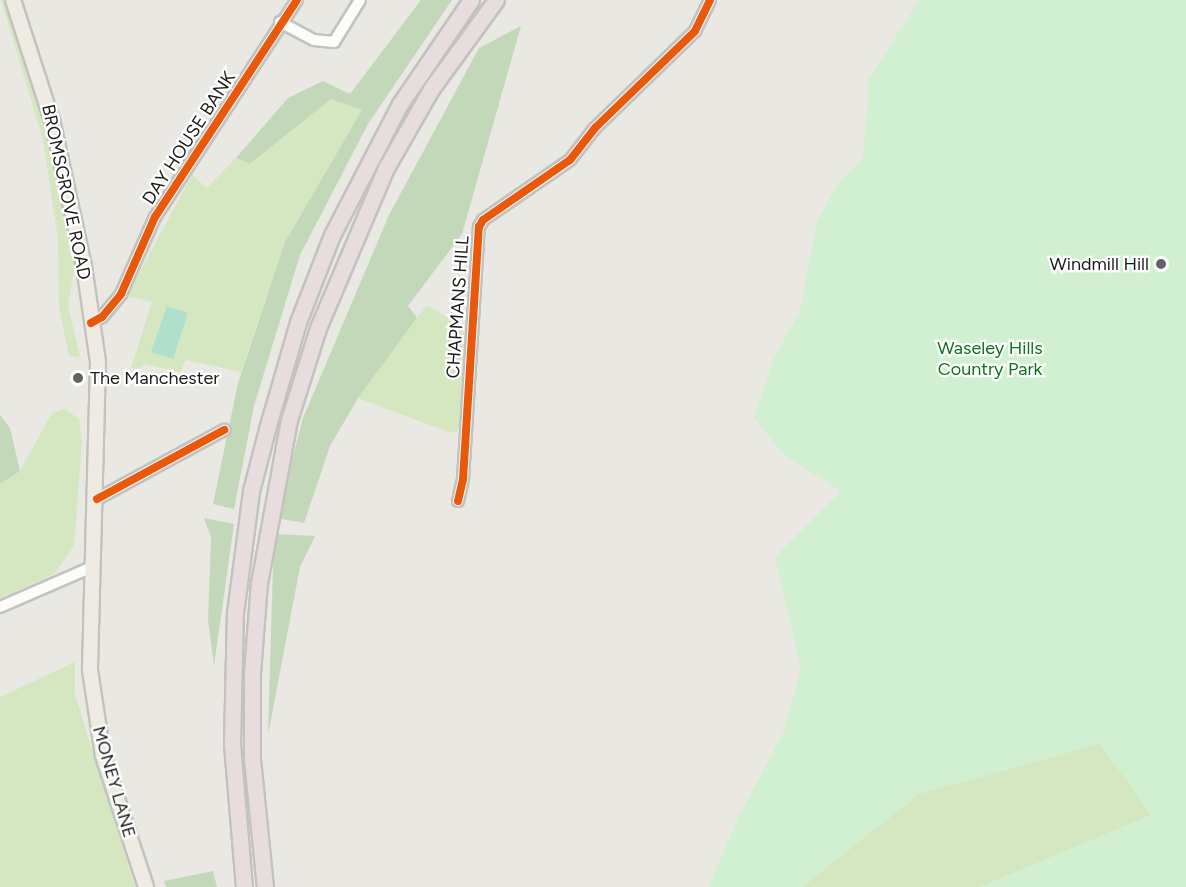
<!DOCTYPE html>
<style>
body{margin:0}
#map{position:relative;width:1186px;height:887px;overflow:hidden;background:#e9e8e3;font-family:Figtree,sans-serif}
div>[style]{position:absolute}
.grass>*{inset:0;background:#d4e7c1}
.forest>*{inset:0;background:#c2d8b9}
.park>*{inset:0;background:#d1f0d2}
.pitch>*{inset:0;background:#afe0cd}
.roads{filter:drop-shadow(2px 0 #c2c2bf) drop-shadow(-2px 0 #c2c2bf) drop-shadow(0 2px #c2c2bf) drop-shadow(0 -2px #c2c2bf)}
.minor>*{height:10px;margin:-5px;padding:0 5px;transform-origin:5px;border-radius:5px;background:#fcfcfb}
.major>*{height:14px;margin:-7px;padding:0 7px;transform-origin:7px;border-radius:7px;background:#efebe2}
.highway>*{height:15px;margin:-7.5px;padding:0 7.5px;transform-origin:7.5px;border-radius:7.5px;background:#e8ddde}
.cycleway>*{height:8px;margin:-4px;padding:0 4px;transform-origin:4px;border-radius:4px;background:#e8590c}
.dots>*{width:16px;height:16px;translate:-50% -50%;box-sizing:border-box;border:3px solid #fff;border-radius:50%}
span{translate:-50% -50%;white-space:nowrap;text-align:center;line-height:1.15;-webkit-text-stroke:4.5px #fff;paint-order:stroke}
.street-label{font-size:18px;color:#1b1b1b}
.poi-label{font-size:18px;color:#1b1b1b}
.right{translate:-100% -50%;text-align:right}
.left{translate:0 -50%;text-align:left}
.park-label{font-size:18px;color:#0e731c}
</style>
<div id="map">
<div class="grass">
<div style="clip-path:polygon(1px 0,8px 0,48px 126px,77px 254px,68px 305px,80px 357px,69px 356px,59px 307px,58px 239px,43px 140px)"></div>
<div style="clip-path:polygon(331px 99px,363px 109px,285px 242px,241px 372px,186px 360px,180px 372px,144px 364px,139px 369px,131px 368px,152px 302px,127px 296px,192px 175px,207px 188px,236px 158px,251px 164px)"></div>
<div style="clip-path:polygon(427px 305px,468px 331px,459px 430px,451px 433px,358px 398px)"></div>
<div style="clip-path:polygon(65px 409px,79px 419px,82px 442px,74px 546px,54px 574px,0 598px,0 484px,20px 471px,52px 413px)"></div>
<div style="clip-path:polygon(75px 662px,75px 695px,135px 887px,0 887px,0 697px)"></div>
<div style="clip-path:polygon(1101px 743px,1152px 815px,980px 887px,802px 887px,919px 794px)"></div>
</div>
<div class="forest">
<div style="clip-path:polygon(421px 0,452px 0,368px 124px,300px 255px,254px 406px,234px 509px,213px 504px,238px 383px,285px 242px,362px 110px,331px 99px,250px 164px,236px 158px,288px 98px,323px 81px,350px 94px)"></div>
<div style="clip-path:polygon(521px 26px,462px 234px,408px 306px,417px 318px,358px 398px,330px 446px,304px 523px,277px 518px,303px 418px,389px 215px,479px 48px)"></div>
<div style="clip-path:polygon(0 415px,10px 428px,20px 471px,0 484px)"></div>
<div style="clip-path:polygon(204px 518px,234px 524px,214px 666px,208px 620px,211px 537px)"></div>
<div style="clip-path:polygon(274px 534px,315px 536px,300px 567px,268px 735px)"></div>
<div style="clip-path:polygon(213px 871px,217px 887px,166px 887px,164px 881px)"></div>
</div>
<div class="park">
<div style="clip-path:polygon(919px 0,1186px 0,1186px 887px,980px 887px,1151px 815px,1100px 744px,919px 794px,801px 887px,709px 887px,739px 816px,784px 731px,801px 669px,775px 557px,841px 491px,783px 454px,754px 418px,773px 360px,800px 311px,817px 222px,837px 185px,863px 157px,869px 79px)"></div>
</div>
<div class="pitch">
<div style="clip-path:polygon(167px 306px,188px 313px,173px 359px,151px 352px)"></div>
</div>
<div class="roads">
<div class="minor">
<div style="left:280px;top:22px;width:38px;rotate:28deg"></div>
<div style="left:314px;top:40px;width:20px;rotate:6deg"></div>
<div style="left:334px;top:42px;width:49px;rotate:-58.2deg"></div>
<div style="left:91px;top:323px;width:13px;rotate:-29deg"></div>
<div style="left:102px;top:317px;width:30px;rotate:-50deg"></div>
<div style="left:121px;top:294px;width:84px;rotate:-66.2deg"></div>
<div style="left:155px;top:217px;width:259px;rotate:-56.8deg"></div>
<div style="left:97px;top:499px;width:145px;rotate:-28.5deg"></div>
<div style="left:458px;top:501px;width:23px;rotate:-77deg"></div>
<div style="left:463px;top:479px;width:253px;rotate:-86.4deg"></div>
<div style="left:479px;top:227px;width:8px;rotate:-60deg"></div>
<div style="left:483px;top:220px;width:106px;rotate:-34.6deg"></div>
<div style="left:570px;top:160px;width:41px;rotate:-52deg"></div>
<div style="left:595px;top:128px;width:139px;rotate:-44.1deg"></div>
<div style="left:695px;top:31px;width:34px;rotate:-64deg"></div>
<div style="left:0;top:607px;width:100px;rotate:-23.5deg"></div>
</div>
<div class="major">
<div style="left:13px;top:0;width:130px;rotate:72.1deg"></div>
<div style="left:53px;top:124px;width:145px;rotate:77.7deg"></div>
<div style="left:84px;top:266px;width:97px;rotate:81.7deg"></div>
<div style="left:98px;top:362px;width:308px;rotate:91.5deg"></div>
<div style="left:90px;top:670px;width:87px;rotate:81.4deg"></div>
<div style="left:103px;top:756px;width:138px;rotate:71.8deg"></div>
</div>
<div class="highway">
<div style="left:244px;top:887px;width:144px;rotate:-94.8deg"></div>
<div style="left:232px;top:743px;width:130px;rotate:-88.7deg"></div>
<div style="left:235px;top:613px;width:123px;rotate:-82.5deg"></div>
<div style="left:251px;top:491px;width:64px;rotate:-75.5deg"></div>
<div style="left:267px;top:429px;width:111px;rotate:-73.8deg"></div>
<div style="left:298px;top:322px;width:93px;rotate:-68.7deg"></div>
<div style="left:332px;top:235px;width:148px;rotate:-62.6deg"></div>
<div style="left:400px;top:104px;width:126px;rotate:-55.7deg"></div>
<div style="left:265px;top:887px;width:129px;rotate:-95.8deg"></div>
<div style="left:252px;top:759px;width:86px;rotate:-90deg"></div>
<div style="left:252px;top:673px;width:90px;rotate:-85.6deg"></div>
<div style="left:259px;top:583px;width:166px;rotate:-79.6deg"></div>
<div style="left:289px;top:420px;width:96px;rotate:-72.5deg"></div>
<div style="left:318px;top:328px;width:174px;rotate:-67deg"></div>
<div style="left:386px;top:168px;width:91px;rotate:-60.3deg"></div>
<div style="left:431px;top:89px;width:110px;rotate:-53.9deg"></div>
</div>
</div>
<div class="cycleway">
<div style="left:91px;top:323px;width:13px;rotate:-29deg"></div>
<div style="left:102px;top:317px;width:30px;rotate:-50deg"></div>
<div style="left:121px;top:294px;width:84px;rotate:-66.2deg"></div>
<div style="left:155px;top:217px;width:259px;rotate:-56.8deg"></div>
<div style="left:97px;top:499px;width:145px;rotate:-28.5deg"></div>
<div style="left:458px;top:501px;width:23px;rotate:-77deg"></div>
<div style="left:463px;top:479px;width:253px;rotate:-86.4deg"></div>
<div style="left:479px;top:227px;width:8px;rotate:-60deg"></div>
<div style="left:483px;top:220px;width:106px;rotate:-34.6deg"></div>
<div style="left:570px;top:160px;width:41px;rotate:-52deg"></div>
<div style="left:595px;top:128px;width:139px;rotate:-44.1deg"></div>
<div style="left:695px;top:31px;width:34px;rotate:-64deg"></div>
</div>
<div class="dots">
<div style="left:1161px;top:264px;background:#636361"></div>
<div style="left:78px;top:378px;background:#636361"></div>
</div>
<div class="street-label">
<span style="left:189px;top:138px;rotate:-57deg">DAY HOUSE BANK</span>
<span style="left:66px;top:192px;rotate:78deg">BROMSGROVE ROAD</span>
<span style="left:458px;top:307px;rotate:-86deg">CHAPMANS HILL</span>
<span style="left:114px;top:782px;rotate:74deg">MONEY LANE</span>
</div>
<div class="poi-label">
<span class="right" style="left:1149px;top:264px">Windmill Hill</span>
<span class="left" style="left:90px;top:378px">The Manchester</span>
</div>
<div class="park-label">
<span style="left:990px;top:359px">Waseley Hills<br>Country Park</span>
</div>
</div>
